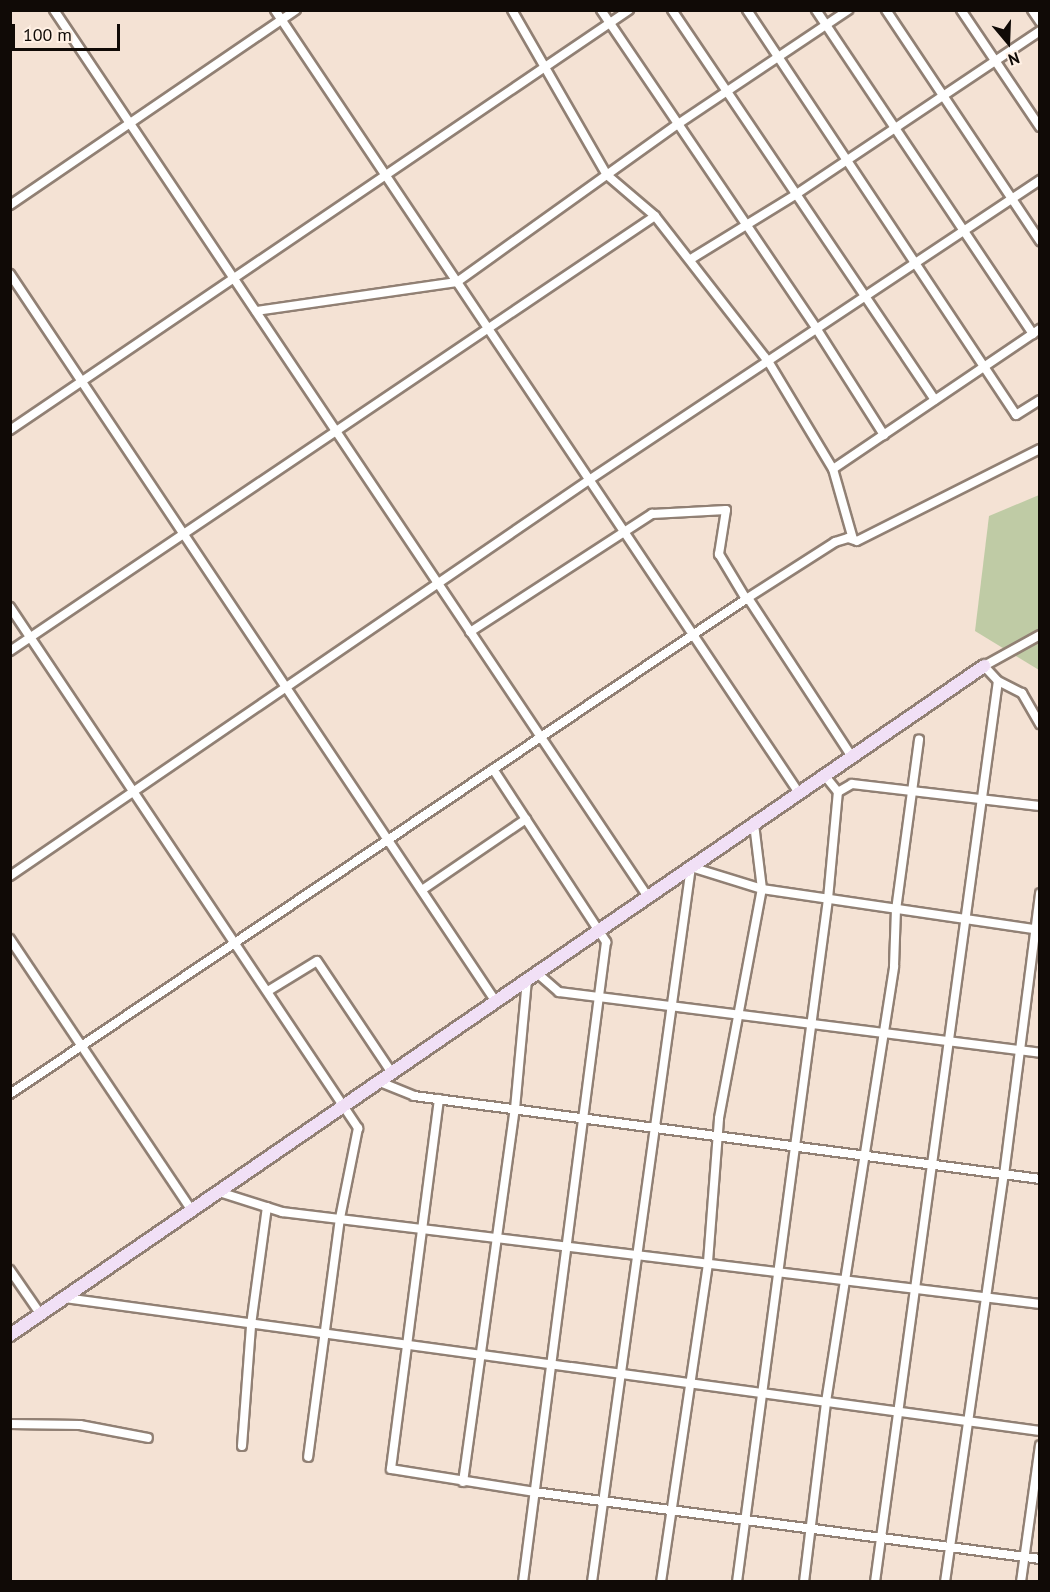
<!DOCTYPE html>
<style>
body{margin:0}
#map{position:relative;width:1050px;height:1592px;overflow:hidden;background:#f4e2d4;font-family:"PT Sans",sans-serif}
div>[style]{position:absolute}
.green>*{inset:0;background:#bfcba5}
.roads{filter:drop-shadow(2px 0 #918074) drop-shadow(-2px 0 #918074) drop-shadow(0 2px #918074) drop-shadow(0 -2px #918074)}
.street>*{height:8px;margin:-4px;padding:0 4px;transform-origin:4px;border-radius:4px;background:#fff}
.secondary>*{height:12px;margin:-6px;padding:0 6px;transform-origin:6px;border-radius:6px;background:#f1e0f6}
span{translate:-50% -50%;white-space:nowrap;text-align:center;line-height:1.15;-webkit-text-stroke:6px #fff0e4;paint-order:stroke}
.frame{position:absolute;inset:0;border:12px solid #100a06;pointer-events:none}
.north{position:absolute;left:978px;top:12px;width:60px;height:60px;-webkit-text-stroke:4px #fff0e4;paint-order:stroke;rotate:161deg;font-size:16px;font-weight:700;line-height:24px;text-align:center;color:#100a06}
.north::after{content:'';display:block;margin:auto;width:21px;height:27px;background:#100a06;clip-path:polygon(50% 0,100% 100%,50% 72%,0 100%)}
.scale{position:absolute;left:12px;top:24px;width:108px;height:27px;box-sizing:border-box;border:3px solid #100a06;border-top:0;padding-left:8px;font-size:18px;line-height:21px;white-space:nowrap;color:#100a06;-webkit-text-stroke:4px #fff0e4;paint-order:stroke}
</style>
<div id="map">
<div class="green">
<div style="clip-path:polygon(1039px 495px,1039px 670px,975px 631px,989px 516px)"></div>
</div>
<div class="roads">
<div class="street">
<div style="left:54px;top:10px;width:1068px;rotate:56.19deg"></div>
<div style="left:275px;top:10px;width:942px;rotate:56.21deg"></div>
<div style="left:512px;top:10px;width:190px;rotate:60.1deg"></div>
<div style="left:607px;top:175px;width:63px;rotate:40.5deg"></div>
<div style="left:655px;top:216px;width:184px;rotate:52.1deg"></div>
<div style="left:768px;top:361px;width:126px;rotate:59deg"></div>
<div style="left:833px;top:469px;width:73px;rotate:74.1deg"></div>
<div style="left:601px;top:10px;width:384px;rotate:55.9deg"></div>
<div style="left:816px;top:328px;width:127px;rotate:57.6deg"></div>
<div style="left:672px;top:10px;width:470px;rotate:56deg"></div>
<div style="left:747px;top:10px;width:486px;rotate:56.4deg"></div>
<div style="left:1016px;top:415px;width:28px;rotate:-32deg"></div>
<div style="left:816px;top:10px;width:390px;rotate:56.2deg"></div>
<div style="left:886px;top:10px;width:278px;rotate:56.3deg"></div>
<div style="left:961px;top:10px;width:141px;rotate:56deg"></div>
<div style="left:1032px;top:10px;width:14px;rotate:56deg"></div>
<div style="left:10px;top:205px;width:346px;rotate:-34.3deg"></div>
<div style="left:691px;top:259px;width:122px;rotate:-31.6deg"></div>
<div style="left:795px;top:195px;width:295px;rotate:-33.8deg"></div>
<div style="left:10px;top:274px;width:875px;rotate:56.27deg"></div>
<div style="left:256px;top:311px;width:203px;rotate:-8.2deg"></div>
<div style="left:457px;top:282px;width:272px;rotate:-35.6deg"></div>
<div style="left:678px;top:124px;width:205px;rotate:-33.8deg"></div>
<div style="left:10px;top:430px;width:748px;rotate:-34.16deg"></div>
<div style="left:833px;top:469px;width:250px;rotate:-34.1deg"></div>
<div style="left:748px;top:598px;width:190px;rotate:56.8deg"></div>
<div style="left:10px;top:607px;width:627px;rotate:56.26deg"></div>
<div style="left:358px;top:1128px;width:92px;rotate:101.3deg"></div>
<div style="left:340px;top:1218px;width:241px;rotate:97.6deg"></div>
<div style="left:470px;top:632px;width:217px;rotate:-33deg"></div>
<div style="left:652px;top:514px;width:74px;rotate:-3.1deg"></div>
<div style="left:726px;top:510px;width:45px;rotate:99deg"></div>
<div style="left:719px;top:554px;width:52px;rotate:59deg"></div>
<div style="left:746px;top:599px;width:106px;rotate:-32.6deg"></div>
<div style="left:835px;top:542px;width:14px;rotate:-17deg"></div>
<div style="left:848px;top:538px;width:9px;rotate:18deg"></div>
<div style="left:857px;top:541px;width:205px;rotate:-26.7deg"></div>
<div style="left:1040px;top:635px;width:64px;rotate:151deg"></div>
<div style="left:984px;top:666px;width:21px;rotate:47deg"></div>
<div style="left:998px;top:681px;width:27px;rotate:27deg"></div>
<div style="left:1022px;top:693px;width:36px;rotate:60deg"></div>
<div style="left:10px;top:651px;width:778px;rotate:-34deg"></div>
<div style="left:493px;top:769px;width:207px;rotate:56.8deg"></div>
<div style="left:606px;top:942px;width:645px;rotate:97.39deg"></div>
<div style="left:838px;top:792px;width:16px;rotate:-30deg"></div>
<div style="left:852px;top:784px;width:189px;rotate:6.7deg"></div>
<div style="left:10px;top:876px;width:701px;rotate:-34.37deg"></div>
<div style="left:589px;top:480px;width:542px;rotate:-33.63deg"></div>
<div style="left:422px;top:890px;width:126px;rotate:-34.3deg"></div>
<div style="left:10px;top:939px;width:327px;rotate:56.2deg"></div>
<div style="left:537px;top:973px;width:29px;rotate:41deg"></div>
<div style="left:559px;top:992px;width:485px;rotate:7.2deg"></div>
<div style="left:268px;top:991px;width:57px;rotate:-31.5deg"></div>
<div style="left:317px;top:961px;width:135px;rotate:56.2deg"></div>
<div style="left:380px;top:1082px;width:37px;rotate:22deg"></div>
<div style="left:414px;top:1096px;width:631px;rotate:7.55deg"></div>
<div style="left:10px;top:1094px;width:887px;rotate:-33.92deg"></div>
<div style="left:439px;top:1099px;width:373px;rotate:97.4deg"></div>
<div style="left:391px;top:1469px;width:145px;rotate:9.1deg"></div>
<div style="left:534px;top:1492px;width:510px;rotate:7.54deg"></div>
<div style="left:219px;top:1192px;width:66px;rotate:17.6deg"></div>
<div style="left:282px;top:1212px;width:764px;rotate:6.92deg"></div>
<div style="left:10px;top:1270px;width:55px;rotate:55.4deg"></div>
<div style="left:65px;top:1298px;width:984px;rotate:7.77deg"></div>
<div style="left:10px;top:1424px;width:70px;rotate:0.8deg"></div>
<div style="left:80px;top:1425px;width:69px;rotate:10.8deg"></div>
<div style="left:242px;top:1446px;width:121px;rotate:-85.7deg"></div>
<div style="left:251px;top:1325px;width:119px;rotate:-82.3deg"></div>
<div style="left:463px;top:1482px;width:377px;rotate:-82.1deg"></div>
<div style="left:515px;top:1109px;width:130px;rotate:-84.7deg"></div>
<div style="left:592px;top:1582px;width:722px;rotate:-82.12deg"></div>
<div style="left:691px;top:867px;width:74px;rotate:17.2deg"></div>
<div style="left:762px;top:889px;width:281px;rotate:8.4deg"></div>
<div style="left:661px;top:1582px;width:323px;rotate:-81.6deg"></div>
<div style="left:708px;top:1262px;width:144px;rotate:-85.6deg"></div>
<div style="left:719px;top:1118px;width:233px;rotate:-79.4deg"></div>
<div style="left:762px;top:889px;width:65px;rotate:-97deg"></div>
<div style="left:737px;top:1582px;width:689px;rotate:-82.41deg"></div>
<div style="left:828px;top:899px;width:107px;rotate:-84.7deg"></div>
<div style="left:838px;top:792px;width:21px;rotate:-129deg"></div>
<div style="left:804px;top:1582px;width:181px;rotate:-83deg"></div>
<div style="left:826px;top:1402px;width:441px;rotate:-81.1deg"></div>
<div style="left:894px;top:966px;width:56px;rotate:-88deg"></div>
<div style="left:896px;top:910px;width:172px;rotate:-82.3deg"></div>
<div style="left:875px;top:1582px;width:909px;rotate:-82.23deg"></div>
<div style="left:945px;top:1582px;width:411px;rotate:-81.8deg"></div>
<div style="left:1004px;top:1175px;width:284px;rotate:-82.7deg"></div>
<div style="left:1021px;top:1582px;width:138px;rotate:-82.1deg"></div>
</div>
<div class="secondary">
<div style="left:10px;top:1335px;width:1182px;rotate:-34.48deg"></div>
</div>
</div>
<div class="frame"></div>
<div class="north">N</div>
<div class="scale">100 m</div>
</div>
